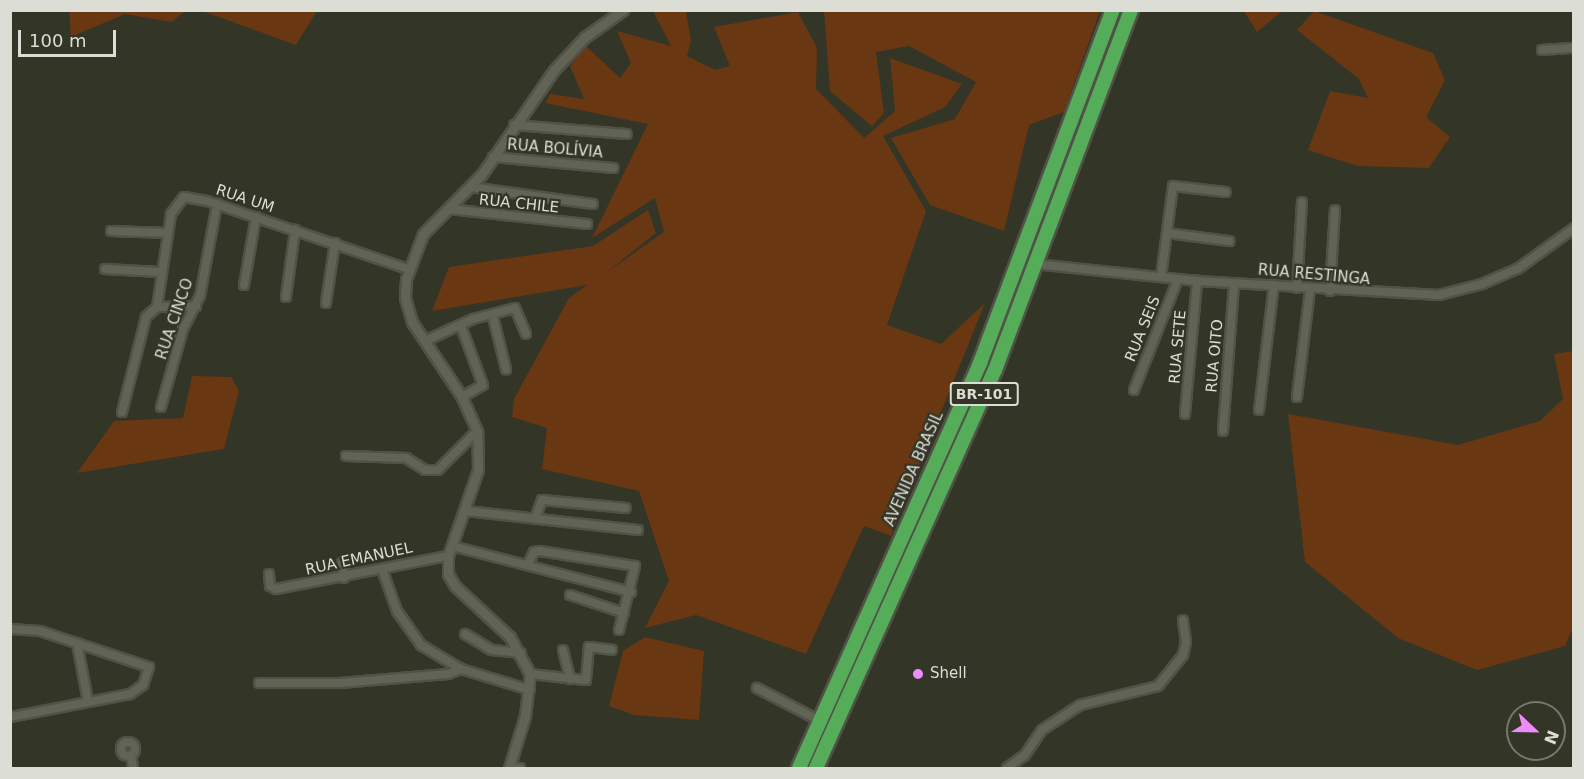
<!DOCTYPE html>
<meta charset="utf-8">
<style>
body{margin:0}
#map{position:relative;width:1584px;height:779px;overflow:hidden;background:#333527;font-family:"DejaVu Sans",sans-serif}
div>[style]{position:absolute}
.green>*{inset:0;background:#693712}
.roads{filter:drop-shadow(2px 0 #515247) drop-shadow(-2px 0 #515247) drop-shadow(0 2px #515247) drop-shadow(0 -2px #515247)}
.minor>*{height:8px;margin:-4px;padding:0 4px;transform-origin:4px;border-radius:4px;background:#616355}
.minor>.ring{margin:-4px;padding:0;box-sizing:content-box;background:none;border:8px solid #616355;border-radius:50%}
.tertiary>*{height:9px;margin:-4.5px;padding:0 4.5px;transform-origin:4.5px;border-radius:4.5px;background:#616355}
.motorway>*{height:14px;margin:-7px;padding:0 7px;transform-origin:7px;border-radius:7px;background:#56ad59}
.dots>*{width:16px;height:16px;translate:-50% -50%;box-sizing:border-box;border:3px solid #333527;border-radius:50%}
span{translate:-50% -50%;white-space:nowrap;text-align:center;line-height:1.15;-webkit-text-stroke:4.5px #333527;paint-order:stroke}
.shield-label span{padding:2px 4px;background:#333527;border:2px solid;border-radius:4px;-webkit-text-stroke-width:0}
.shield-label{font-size:14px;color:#dcddd5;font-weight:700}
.street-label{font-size:15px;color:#dcddd5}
.poi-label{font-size:15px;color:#dcddd5}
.left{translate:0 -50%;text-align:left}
.frame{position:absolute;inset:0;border:12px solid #dcddd5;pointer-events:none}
.north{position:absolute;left:1506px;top:701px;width:60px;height:60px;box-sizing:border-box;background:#333527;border:2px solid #77786d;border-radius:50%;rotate:112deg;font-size:16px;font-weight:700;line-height:24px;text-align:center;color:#dcddd5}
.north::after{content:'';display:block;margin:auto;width:21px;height:27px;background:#ed8cfa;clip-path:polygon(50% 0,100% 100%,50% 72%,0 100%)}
.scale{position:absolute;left:18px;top:30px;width:98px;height:27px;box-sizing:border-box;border:3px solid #dcddd5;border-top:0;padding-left:8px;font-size:18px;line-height:21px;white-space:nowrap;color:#dcddd5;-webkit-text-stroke:4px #333527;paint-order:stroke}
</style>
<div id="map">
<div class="green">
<div style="clip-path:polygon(69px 11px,69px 10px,185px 11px,172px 22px,125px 14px,71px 37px)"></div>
<div style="clip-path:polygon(202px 11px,317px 11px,296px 45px)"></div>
<div style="clip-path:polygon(653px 11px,686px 11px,691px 41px,687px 56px,715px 70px,730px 66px,714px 27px,798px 12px,817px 48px,816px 89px,864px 138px,895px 111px,890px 58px,962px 84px,945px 107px,883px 136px,926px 211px,887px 325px,941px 344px,985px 303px,891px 536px,864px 526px,806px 654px,696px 615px,645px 628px,669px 581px,639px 491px,542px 469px,547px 428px,512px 417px,514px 399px,569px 298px,587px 285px,432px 311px,449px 267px,593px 246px,648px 210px,656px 233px,607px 272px,664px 232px,655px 198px,592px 238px,648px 124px,545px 103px,550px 94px,584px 99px,570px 66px,586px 46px,620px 78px,631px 63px,617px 31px,671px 46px)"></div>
<div style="clip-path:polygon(824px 11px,1100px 11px,1064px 112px,1029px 125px,1004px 231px,930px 205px,891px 138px,955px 119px,976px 82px,909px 46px,876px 52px,884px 113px,872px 126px,830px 91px)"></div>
<div style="clip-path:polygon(1244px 11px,1244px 10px,1282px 11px,1257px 32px)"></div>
<div style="clip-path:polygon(1314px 11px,1433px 53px,1445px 80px,1426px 117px,1450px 137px,1429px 168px,1357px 166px,1308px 150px,1330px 91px,1368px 98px,1359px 79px,1297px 30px)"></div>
<div style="clip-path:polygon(1573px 351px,1574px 626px,1565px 646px,1477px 670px,1398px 638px,1305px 562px,1288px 414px,1458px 445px,1540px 421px,1563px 399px,1554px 354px)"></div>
<div style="clip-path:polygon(192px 376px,231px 377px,239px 391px,224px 449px,77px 473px,114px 421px,183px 418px)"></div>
<div style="clip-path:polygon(645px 637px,704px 651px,699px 720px,634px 715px,609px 706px,623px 651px)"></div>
</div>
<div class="roads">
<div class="minor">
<div style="left:1542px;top:50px;width:32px;rotate:-4deg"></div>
<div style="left:514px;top:125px;width:113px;rotate:4.6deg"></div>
<div style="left:493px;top:157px;width:121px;rotate:5.2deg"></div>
<div style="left:470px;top:187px;width:124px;rotate:7.9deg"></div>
<div style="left:449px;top:209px;width:139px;rotate:6.2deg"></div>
<div style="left:111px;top:231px;width:56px;rotate:2deg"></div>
<div style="left:1167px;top:233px;width:63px;rotate:7.4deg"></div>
<div style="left:1035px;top:264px;width:163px;rotate:6deg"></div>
<div style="left:1197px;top:281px;width:242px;rotate:3.3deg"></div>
<div style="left:1439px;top:295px;width:44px;rotate:-14.3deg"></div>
<div style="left:1482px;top:284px;width:40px;rotate:-23.4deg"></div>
<div style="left:1519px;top:268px;width:68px;rotate:-36deg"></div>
<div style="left:105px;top:269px;width:55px;rotate:3.1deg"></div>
<div style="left:1161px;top:277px;width:92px;rotate:-82.5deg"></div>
<div style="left:1173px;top:186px;width:53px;rotate:6.5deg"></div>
<div style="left:244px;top:285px;width:69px;rotate:-80deg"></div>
<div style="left:1297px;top:288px;width:86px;rotate:-86.7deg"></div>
<div style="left:1330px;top:291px;width:81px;rotate:-86.5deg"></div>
<div style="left:286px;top:297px;width:68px;rotate:-82.3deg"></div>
<div style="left:326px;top:303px;width:61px;rotate:-81.5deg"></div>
<div style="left:157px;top:307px;width:94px;rotate:-81.4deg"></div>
<div style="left:171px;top:214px;width:21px;rotate:-53deg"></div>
<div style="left:184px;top:197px;width:23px;rotate:10deg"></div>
<div style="left:207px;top:201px;width:212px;rotate:18.7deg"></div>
<div style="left:493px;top:317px;width:54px;rotate:76deg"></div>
<div style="left:461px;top:326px;width:63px;rotate:69.6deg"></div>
<div style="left:483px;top:385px;width:24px;rotate:150deg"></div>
<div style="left:425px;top:341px;width:53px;rotate:-24.6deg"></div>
<div style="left:473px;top:319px;width:43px;rotate:-14.7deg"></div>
<div style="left:515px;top:308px;width:28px;rotate:67deg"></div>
<div style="left:1134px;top:390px;width:119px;rotate:-68.4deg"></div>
<div style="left:1297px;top:397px;width:108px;rotate:-83.1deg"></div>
<div style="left:161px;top:407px;width:81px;rotate:-74.2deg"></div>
<div style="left:183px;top:329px;width:37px;rotate:-63deg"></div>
<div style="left:200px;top:296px;width:94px;rotate:-79.5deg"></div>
<div style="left:1259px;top:410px;width:126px;rotate:-83.2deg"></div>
<div style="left:122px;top:412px;width:98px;rotate:-75.8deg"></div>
<div style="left:146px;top:317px;width:15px;rotate:-42deg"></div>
<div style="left:157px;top:307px;width:39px;rotate:-1deg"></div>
<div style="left:1185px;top:414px;width:134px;rotate:-84.8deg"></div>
<div style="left:1223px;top:431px;width:148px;rotate:-85.7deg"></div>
<div style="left:346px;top:456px;width:60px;rotate:1.9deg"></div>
<div style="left:406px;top:458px;width:22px;rotate:32deg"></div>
<div style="left:425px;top:470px;width:13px"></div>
<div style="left:438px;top:470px;width:55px;rotate:-45deg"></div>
<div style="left:466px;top:511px;width:173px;rotate:6.3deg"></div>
<div style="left:535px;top:519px;width:20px;rotate:-70deg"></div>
<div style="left:542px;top:500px;width:84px;rotate:5.4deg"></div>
<div style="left:452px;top:546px;width:185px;rotate:14.4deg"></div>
<div style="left:342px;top:563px;width:15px;rotate:82deg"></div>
<div style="left:528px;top:564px;width:13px;rotate:-63deg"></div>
<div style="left:534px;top:552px;width:6px;rotate:-9deg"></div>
<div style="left:540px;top:551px;width:96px;rotate:9deg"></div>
<div style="left:635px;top:566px;width:66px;rotate:104deg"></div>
<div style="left:382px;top:569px;width:45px;rotate:70.3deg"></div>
<div style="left:397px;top:611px;width:42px;rotate:54.8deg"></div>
<div style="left:421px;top:645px;width:47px;rotate:31deg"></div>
<div style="left:461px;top:669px;width:72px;rotate:16.9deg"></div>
<div style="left:269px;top:574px;width:12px;rotate:85deg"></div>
<div style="left:270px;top:586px;width:7px;rotate:27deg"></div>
<div style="left:276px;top:589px;width:175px;rotate:-10.9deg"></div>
<div style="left:570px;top:595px;width:57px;rotate:18.4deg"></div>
<div style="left:10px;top:629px;width:30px;rotate:4deg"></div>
<div style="left:40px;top:631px;width:115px;rotate:18.3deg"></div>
<div style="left:149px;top:667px;width:19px;rotate:108deg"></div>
<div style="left:143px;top:685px;width:16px;rotate:145deg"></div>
<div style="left:130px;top:694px;width:122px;rotate:169.1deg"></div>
<div style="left:465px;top:634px;width:31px;rotate:31deg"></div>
<div style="left:492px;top:650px;width:29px;rotate:6deg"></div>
<div style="left:77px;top:643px;width:59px;rotate:79.3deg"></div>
<div style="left:563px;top:650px;width:30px;rotate:76deg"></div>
<div style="left:530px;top:674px;width:56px;rotate:6.1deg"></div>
<div style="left:586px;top:680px;width:33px;rotate:-85deg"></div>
<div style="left:589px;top:647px;width:23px;rotate:7deg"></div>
<div style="left:259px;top:683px;width:81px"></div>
<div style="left:340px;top:683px;width:108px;rotate:-4.8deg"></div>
<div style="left:448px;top:674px;width:14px;rotate:-21deg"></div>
<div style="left:757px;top:688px;width:71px;rotate:27.6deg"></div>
<div class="ring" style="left:121px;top:742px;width:6px;height:6px"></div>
<div style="left:131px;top:755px;width:13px;rotate:81deg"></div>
<div style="left:510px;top:767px;width:10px;rotate:6deg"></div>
<div style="left:1007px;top:768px;width:22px;rotate:-36deg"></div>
<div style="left:1025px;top:755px;width:30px;rotate:-56deg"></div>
<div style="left:1042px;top:730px;width:45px;rotate:-33.3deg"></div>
<div style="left:1080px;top:705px;width:80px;rotate:-13.7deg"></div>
<div style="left:1158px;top:686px;width:40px;rotate:-51deg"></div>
<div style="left:1183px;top:655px;width:13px;rotate:-77deg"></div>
<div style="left:1186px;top:642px;width:22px;rotate:-98deg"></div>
</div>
<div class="tertiary">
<div style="left:509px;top:768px;width:54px;rotate:-72.9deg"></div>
<div style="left:525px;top:716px;width:42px;rotate:-83.2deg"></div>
<div style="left:530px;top:674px;width:42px;rotate:-118.4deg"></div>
<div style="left:510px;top:637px;width:75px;rotate:-137.2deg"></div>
<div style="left:455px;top:586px;width:14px;rotate:-120deg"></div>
<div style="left:448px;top:574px;width:18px;rotate:-90deg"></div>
<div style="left:448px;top:556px;width:91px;rotate:-70.8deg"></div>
<div style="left:478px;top:470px;width:39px;rotate:-91deg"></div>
<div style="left:477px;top:431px;width:37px;rotate:-114deg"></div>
<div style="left:462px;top:397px;width:90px;rotate:-123.7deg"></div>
<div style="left:412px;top:322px;width:25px;rotate:-106deg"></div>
<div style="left:405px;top:298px;width:19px;rotate:-87deg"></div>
<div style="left:406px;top:279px;width:48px;rotate:-69.3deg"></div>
<div style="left:423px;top:234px;width:84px;rotate:-45.5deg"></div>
<div style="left:482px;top:174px;width:126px;rotate:-55.3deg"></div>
<div style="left:554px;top:70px;width:45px;rotate:-46.8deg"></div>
<div style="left:585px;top:37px;width:47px;rotate:-35.4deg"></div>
</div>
<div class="motorway">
<div style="left:799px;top:768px;width:444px;rotate:-65.9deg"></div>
<div style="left:980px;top:363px;width:377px;rotate:-69.4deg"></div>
<div style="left:816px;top:768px;width:436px;rotate:-65.8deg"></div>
<div style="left:995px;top:370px;width:385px;rotate:-69.3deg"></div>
</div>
</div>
<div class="dots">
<div style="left:918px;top:674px;background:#ed8cfa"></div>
</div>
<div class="shield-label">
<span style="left:984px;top:394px">BR-101</span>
</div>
<div class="street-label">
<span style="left:555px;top:149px;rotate:5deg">RUA BOLÍVIA</span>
<span style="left:245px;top:199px;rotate:18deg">RUA UM</span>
<span style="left:519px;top:204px;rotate:6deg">RUA CHILE</span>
<span style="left:1314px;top:275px;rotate:5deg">RUA RESTINGA</span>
<span style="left:175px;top:319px;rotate:-71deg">RUA CINCO</span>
<span style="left:1143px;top:329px;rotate:-68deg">RUA SEIS</span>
<span style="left:1178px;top:347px;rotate:-85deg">RUA SETE</span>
<span style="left:1215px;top:356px;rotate:-85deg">RUA OITO</span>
<span style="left:914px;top:469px;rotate:-66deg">AVENIDA BRASIL</span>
<span style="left:359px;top:559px;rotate:-12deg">RUA EMANUEL</span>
</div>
<div class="poi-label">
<span class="left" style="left:930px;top:674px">Shell</span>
</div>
<div class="frame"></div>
<div class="north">N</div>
<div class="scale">100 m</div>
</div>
